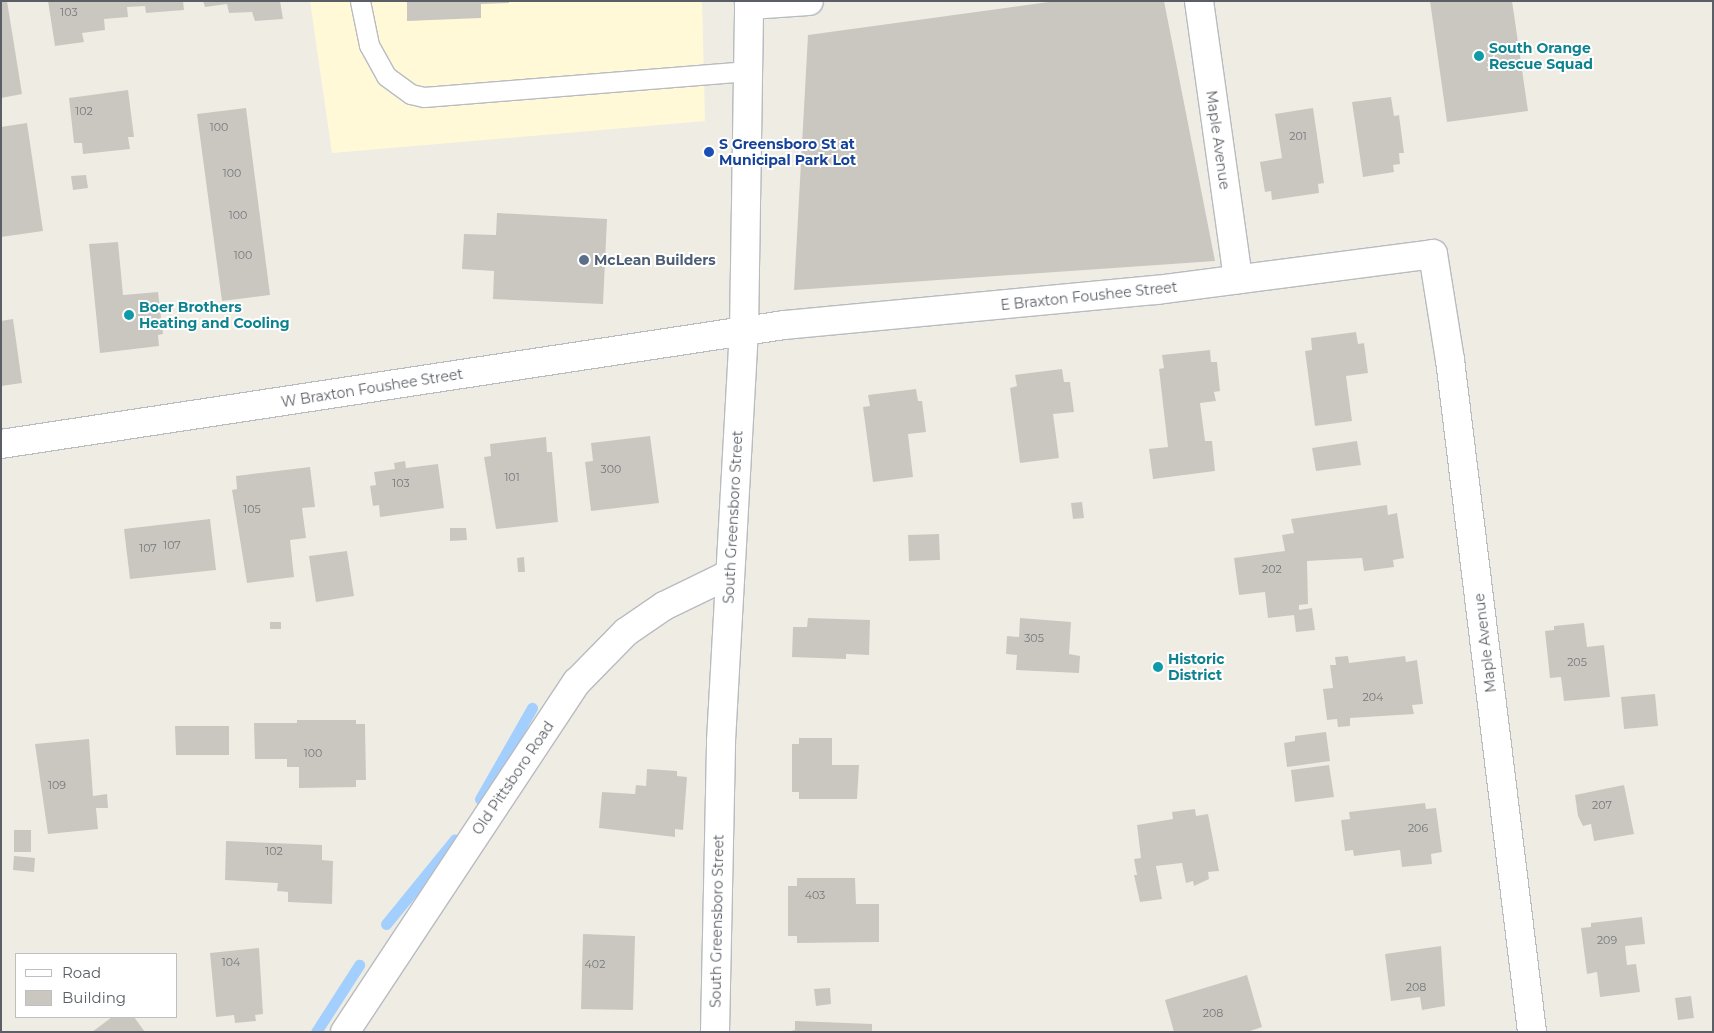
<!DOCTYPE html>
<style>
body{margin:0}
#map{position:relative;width:1714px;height:1033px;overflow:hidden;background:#efede3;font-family:Montserrat,sans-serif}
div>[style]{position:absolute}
.commercial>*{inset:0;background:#fff9d8}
.stream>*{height:11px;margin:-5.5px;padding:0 5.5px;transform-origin:5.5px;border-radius:5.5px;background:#a3cfff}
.building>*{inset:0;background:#cac7c1}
.roads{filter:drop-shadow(1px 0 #b8bbc0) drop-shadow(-1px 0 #b8bbc0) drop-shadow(0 1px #b8bbc0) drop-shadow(0 -1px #b8bbc0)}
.lane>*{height:19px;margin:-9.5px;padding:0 9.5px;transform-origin:9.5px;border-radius:9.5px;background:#fff}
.street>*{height:28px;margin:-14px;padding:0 14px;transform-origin:14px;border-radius:14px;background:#fff}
.secondary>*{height:28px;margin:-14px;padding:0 14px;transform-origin:14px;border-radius:14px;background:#fff}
.dots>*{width:14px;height:14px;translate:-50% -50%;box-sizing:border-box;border:2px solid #fff;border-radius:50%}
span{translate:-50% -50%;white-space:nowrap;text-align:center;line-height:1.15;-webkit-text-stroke:4px #fff;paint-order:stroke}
.number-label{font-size:11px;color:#77797c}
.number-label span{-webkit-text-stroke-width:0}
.culture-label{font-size:14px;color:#0d838f;font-weight:700}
.left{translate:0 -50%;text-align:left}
.street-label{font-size:14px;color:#5b5f65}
.transit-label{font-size:14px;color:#164399;font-weight:700}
.service-label{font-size:14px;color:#4e5e75;font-weight:700}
.frame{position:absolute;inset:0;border:2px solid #5b5f65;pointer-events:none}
.legend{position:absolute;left:15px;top:953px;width:162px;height:65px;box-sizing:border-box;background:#fff;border:1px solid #bdbfc1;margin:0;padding:6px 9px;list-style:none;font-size:15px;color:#5b5f65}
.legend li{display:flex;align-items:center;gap:10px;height:25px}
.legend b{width:25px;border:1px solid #bdbfc1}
</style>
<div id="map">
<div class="commercial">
<div style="clip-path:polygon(310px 1px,702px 1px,705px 121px,332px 153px)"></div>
</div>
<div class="stream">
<div style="left:480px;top:799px;width:105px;rotate:-60.3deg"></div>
<div style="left:386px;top:924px;width:109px;rotate:-50.9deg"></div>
<div style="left:316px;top:1032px;width:80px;rotate:-57.3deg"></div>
</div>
<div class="building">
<div style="clip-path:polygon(1px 1px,7px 1px,22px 94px,1px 98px)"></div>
<div style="clip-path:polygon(48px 1px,183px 1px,184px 10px,146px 13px,145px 6px,127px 7px,128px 17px,104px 19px,105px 30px,82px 33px,84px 42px,55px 46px)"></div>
<div style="clip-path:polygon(203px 1px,280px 1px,283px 19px,255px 21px,252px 12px,229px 13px,227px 4px,205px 7px)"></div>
<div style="clip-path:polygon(407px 1px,509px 1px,509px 3px,481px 4px,481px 18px,407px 21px)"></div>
<div style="clip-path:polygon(1056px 1px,1164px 1px,1215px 261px,794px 290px,808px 35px)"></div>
<div style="clip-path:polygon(1430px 1px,1512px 1px,1528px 111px,1447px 122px)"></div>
<div style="clip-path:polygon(128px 90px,134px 137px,128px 137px,130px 149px,83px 154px,82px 143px,74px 143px,69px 98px)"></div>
<div style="clip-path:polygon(1391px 97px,1394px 116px,1399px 115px,1404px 153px,1399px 153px,1400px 164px,1393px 165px,1394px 172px,1363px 177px,1352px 102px)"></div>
<div style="clip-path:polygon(246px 108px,270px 295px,222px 301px,197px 114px)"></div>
<div style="clip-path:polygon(1313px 108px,1324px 183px,1318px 184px,1319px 193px,1272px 200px,1271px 191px,1265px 192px,1260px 162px,1282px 158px,1275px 114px)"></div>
<div style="clip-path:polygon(27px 123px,43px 231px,1px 237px,1px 127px)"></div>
<div style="clip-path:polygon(86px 175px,88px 188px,73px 190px,71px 176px)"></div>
<div style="clip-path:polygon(497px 213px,607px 219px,603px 304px,493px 299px,494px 271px,462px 269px,464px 234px,496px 235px)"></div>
<div style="clip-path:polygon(118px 242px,123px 295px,158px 292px,163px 334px,158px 335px,159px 346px,100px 353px,89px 244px)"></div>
<div style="clip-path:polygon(13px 319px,22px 383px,1px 386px,1px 321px)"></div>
<div style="clip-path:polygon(1356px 332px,1358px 344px,1364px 343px,1368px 373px,1346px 376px,1352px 421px,1315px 426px,1305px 351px,1312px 350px,1311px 338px)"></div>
<div style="clip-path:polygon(1210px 350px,1211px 362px,1217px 362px,1220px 391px,1214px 392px,1216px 401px,1200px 403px,1205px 441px,1212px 441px,1215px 471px,1153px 479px,1149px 449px,1168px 447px,1159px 369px,1164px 368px,1162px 355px)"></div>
<div style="clip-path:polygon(1062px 369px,1064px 382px,1070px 382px,1074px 412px,1053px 414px,1059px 458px,1020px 463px,1010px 388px,1017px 386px,1015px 375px)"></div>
<div style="clip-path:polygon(916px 389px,918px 401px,922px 401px,926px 432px,908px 434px,913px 477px,873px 482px,863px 407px,870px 406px,868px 395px)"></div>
<div style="clip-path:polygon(650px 436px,659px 503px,591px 511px,585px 462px,593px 461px,591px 443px)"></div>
<div style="clip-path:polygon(546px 437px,547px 452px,552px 452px,558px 522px,496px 529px,484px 457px,491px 456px,490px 444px)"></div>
<div style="clip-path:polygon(1357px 441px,1361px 465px,1316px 471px,1312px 448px)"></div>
<div style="clip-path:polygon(405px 461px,406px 468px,438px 464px,444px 508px,380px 517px,379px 505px,373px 506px,370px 486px,376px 485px,374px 472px,395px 469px,394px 463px)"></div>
<div style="clip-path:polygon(310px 467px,315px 507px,302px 508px,306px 538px,290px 540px,294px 577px,247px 583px,232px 490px,237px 489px,236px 476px)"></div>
<div style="clip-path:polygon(1082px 502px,1084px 518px,1073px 519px,1071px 503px)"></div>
<div style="clip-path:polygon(1387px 505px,1388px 515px,1397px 513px,1404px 558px,1393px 560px,1394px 567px,1364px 571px,1362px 558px,1307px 561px,1308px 604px,1299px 605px,1299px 610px,1312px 608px,1315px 630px,1296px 632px,1294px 615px,1268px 618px,1265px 592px,1239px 595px,1234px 558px,1285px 551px,1282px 535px,1294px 533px,1291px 519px)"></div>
<div style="clip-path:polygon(210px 519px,216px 570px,130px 579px,124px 529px)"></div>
<div style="clip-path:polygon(450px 528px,466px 528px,467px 540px,450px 541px)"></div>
<div style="clip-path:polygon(939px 534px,940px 560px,909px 561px,908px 535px)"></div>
<div style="clip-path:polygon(347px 551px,354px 596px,316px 602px,309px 556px)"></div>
<div style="clip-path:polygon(524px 557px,525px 572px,518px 572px,517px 558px)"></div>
<div style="clip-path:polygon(808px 618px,870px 620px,869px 655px,846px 654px,846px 659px,792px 657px,793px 627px,807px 627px)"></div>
<div style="clip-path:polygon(1020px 618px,1071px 622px,1069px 654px,1080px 656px,1079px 673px,1016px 670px,1017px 655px,1006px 654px,1007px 636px,1019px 637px)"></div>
<div style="clip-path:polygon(270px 622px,281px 622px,281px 629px,270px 629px)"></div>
<div style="clip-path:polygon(1584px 623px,1587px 647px,1604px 645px,1610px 697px,1564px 701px,1561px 677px,1550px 678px,1545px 631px,1554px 630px,1554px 626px)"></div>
<div style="clip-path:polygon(1348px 656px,1349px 663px,1405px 656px,1406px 662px,1417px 660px,1423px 704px,1412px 705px,1414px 714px,1350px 718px,1350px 726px,1338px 727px,1337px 719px,1327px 720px,1323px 689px,1333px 688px,1330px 665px,1336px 665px,1335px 657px)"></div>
<div style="clip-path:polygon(1655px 694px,1658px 726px,1624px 729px,1621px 697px)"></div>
<div style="clip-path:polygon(297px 720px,356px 720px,356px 724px,365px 724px,366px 780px,356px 780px,356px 787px,299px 788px,299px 767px,287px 767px,287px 759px,255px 759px,254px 723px,297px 723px)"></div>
<div style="clip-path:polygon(175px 726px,229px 726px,229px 755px,176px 755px)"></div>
<div style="clip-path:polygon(1326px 732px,1330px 761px,1287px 767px,1284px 743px,1295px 741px,1295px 736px)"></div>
<div style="clip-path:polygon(799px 738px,832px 738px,832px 765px,859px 765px,857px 799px,799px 799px,799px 792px,792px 792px,792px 744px,799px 744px)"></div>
<div style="clip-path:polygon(89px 739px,93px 796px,107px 794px,108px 808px,96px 808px,98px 829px,48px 834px,35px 744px)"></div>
<div style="clip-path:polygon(1329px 765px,1334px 797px,1295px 802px,1291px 770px)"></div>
<div style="clip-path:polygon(647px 769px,677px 771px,677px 776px,687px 777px,683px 830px,675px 829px,675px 837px,599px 828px,602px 792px,635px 794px,636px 785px,646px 786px)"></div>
<div style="clip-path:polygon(1624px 785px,1634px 834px,1594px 841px,1591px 824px,1583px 826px,1578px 816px,1575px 795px)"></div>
<div style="clip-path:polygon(1425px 803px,1426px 809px,1436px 808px,1442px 852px,1431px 854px,1432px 864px,1402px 867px,1400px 850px,1354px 856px,1353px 850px,1345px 851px,1341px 820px,1350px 819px,1349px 812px)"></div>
<div style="clip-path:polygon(1195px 809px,1196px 816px,1208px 814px,1219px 871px,1208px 872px,1209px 879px,1194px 886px,1193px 881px,1186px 883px,1182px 863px,1156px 866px,1162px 899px,1140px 902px,1134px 875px,1137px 875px,1134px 859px,1141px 858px,1137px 825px,1173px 819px,1172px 812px)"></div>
<div style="clip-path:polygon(14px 830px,31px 830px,31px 852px,14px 852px)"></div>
<div style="clip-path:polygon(226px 841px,322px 845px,322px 860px,333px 861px,332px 904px,288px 902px,288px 892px,277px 891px,278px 883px,225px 880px)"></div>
<div style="clip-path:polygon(14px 856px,35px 858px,34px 872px,13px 870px)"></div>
<div style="clip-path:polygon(797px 878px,855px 878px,856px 904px,879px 904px,879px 942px,797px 943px,797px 936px,788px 936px,788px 886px,797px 886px)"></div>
<div style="clip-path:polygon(1642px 917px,1645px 944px,1625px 946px,1627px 965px,1636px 964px,1640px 992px,1600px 997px,1597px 972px,1587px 974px,1581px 928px,1591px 927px,1591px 923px)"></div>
<div style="clip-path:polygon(583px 934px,635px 936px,633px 1010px,581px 1009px)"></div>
<div style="clip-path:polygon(1441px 946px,1445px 1006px,1422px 1010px,1420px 997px,1391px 1001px,1385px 954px)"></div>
<div style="clip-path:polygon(259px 948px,263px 1014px,255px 1015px,256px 1021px,235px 1023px,234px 1015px,216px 1017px,210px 953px)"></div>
<div style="clip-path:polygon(1247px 975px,1262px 1027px,1247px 1032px,1174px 1032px,1165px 1000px)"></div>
<div style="clip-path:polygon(830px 988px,831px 1004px,816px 1006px,814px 989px)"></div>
<div style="clip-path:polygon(1691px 996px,1694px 1018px,1678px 1020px,1675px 998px)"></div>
<div style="clip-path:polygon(112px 1017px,134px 1017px,145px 1032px,92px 1032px)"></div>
<div style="clip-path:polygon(795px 1021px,872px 1024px,872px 1032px,786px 1032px,795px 1030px)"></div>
</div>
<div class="roads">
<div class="lane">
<div style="left:360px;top:1px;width:45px;rotate:78.4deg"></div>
<div style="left:369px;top:45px;width:35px;rotate:61deg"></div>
<div style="left:386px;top:76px;width:31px;rotate:36deg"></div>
<div style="left:411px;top:94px;width:13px;rotate:13deg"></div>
<div style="left:424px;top:97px;width:325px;rotate:-4.6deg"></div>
</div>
<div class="street">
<div style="left:1199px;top:1px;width:281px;rotate:82deg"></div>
<div style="left:749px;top:5px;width:60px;rotate:-3.8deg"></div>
<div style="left:1px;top:444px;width:792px;rotate:-8.64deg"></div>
<div style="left:784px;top:325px;width:374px;rotate:-5.4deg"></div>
<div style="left:1156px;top:290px;width:279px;rotate:-7.4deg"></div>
<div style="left:1433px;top:254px;width:107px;rotate:80.9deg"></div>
<div style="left:1450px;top:360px;width:677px;rotate:83.04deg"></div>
<div style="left:345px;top:1032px;width:420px;rotate:-56.5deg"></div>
<div style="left:577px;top:682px;width:70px;rotate:-45.6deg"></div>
<div style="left:626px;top:632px;width:46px;rotate:-34.4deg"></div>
<div style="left:664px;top:606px;width:73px;rotate:-25.9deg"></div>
</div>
<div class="secondary">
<div style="left:715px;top:1032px;width:291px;rotate:-88.8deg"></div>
<div style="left:721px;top:741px;width:411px;rotate:-86.8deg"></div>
<div style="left:744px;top:331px;width:330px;rotate:-89.1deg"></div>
</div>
</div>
<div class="dots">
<div style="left:1479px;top:56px;background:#0f9aa8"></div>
<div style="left:709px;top:152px;background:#1a4fb4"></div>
<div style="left:584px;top:260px;background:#5c6f8a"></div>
<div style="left:129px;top:315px;background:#0f9aa8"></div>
<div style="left:1158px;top:667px;background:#0f9aa8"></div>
</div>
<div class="number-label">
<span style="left:69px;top:12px">103</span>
<span style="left:84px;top:111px">102</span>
<span style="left:219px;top:127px">100</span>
<span style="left:1298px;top:136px">201</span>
<span style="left:232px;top:173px">100</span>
<span style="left:238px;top:215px">100</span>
<span style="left:243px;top:255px">100</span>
<span style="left:611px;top:469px">300</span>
<span style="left:512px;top:477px">101</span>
<span style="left:401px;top:483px">103</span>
<span style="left:252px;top:509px">105</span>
<span style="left:172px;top:545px">107</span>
<span style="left:148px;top:548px">107</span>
<span style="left:1272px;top:569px">202</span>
<span style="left:1034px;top:638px">305</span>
<span style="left:1577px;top:662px">205</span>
<span style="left:1373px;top:697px">204</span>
<span style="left:313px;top:753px">100</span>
<span style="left:57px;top:785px">109</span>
<span style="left:1602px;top:805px">207</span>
<span style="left:1418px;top:828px">206</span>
<span style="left:274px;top:851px">102</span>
<span style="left:815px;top:895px">403</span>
<span style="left:1607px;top:940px">209</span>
<span style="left:231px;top:962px">104</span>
<span style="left:595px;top:964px">402</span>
<span style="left:1416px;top:987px">208</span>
<span style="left:1213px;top:1013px">208</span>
</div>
<div class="culture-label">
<span class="left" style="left:1489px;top:56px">South Orange<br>Rescue Squad</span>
<span class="left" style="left:139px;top:315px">Boer Brothers<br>Heating and Cooling</span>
<span class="left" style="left:1168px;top:667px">Historic<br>District</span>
</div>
<div class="street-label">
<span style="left:1218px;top:140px;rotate:82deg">Maple Avenue</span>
<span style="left:1089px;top:296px;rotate:-6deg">E Braxton Foushee Street</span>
<span style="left:372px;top:388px;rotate:-9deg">W Braxton Foushee Street</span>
<span style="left:733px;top:517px;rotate:-87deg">South Greensboro Street</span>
<span style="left:1485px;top:643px;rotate:-97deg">Maple Avenue</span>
<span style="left:513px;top:778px;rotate:-56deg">Old Pittsboro Road</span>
<span style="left:717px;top:921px;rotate:-89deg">South Greensboro Street</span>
</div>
<div class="transit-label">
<span class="left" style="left:719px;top:152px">S Greensboro St at<br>Municipal Park Lot</span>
</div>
<div class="service-label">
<span class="left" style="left:594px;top:260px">McLean Builders</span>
</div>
<div class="frame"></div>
<ul class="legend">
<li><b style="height:6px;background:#fff"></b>Road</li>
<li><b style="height:14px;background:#cac7c1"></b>Building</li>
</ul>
</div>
